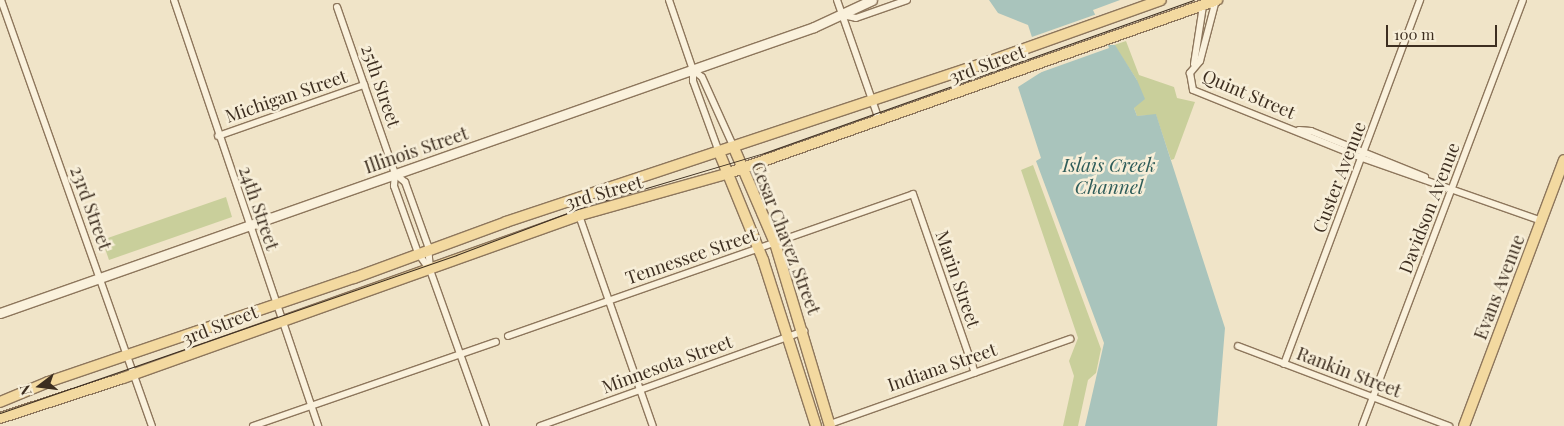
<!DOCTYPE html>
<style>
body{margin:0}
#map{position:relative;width:1564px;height:426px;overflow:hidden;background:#f0e4c8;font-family:"Playfair Display",serif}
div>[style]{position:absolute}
.green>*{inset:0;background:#c9cf9b}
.water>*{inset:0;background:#a9c4bc}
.pier>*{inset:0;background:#f0e4c8}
.roads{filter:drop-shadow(1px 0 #8d765c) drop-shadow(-1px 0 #8d765c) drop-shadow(0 1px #8d765c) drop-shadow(0 -1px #8d765c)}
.street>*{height:6px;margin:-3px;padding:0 3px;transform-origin:3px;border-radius:3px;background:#faf1dc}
.secondary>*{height:9px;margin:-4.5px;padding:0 4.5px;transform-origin:4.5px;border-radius:4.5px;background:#faf1dc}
.primary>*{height:10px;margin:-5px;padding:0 5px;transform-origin:5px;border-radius:5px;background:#f3d9a0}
.tram>*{height:1px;margin:-0.5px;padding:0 0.5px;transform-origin:0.5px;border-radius:0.5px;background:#3d2e20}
span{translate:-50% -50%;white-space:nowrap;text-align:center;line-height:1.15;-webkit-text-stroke:5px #f7eed8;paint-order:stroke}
.street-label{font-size:18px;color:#3d2e20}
.water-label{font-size:19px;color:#2f5d5a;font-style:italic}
.north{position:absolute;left:15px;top:361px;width:50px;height:50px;-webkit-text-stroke:4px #f7eed8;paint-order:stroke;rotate:255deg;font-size:14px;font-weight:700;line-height:20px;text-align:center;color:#3d2e20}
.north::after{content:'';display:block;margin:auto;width:18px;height:22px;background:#3d2e20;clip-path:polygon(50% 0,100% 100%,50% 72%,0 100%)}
.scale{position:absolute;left:1386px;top:25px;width:111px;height:22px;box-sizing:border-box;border:2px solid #3d2e20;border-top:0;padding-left:6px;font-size:15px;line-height:18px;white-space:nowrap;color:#3d2e20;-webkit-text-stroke:4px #f7eed8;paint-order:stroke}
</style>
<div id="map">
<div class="green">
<div style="clip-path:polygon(1126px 41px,1139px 75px,1174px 87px,1177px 98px,1195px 102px,1174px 159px,1171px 160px,1156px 115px,1137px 116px,1134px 108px,1137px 80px,1114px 45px)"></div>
<div style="clip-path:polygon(1033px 165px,1101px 349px,1096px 373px,1088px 380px,1078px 426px,1063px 426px,1074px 376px,1069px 361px,1078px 338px,1021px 170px)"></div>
<div style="clip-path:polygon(226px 197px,232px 217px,109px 260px,102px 240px)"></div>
</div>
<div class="water">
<div style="clip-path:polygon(989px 0,1120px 0,1093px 10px,1109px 45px,1115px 45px,1137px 80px,1145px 99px,1134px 108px,1137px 116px,1156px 114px,1225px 328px,1217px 426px,1085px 426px,1104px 343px,1036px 161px,1041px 158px,1018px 87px,1043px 71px,1028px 25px,998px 13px)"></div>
</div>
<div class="pier">
<div style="clip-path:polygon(1097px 14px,1109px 48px,1039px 73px,1029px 38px)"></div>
</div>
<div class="roads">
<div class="street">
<div style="left:1px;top:0;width:452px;rotate:70.5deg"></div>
<div style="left:174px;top:0;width:450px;rotate:71.3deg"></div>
<div style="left:669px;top:0;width:74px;rotate:71.1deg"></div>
<div style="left:693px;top:70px;width:11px;rotate:90deg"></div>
<div style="left:693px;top:81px;width:76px;rotate:69.9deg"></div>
<div style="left:837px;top:0;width:127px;rotate:70.7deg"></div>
<div style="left:1216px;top:0;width:63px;rotate:104.7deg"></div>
<div style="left:1200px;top:61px;width:16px;rotate:130deg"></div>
<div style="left:1190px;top:73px;width:17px;rotate:80deg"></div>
<div style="left:1193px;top:90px;width:182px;rotate:21.9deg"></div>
<div style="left:1362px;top:158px;width:191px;rotate:19.3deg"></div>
<div style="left:337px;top:7px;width:177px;rotate:70.8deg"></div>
<div style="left:395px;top:174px;width:12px;rotate:95deg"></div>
<div style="left:394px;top:186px;width:71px;rotate:70.3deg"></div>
<div style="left:418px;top:253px;width:21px;rotate:55deg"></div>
<div style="left:430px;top:270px;width:166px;rotate:70.3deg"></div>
<div style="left:842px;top:15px;width:14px;rotate:12deg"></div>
<div style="left:856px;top:18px;width:54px;rotate:-19.4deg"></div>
<div style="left:1194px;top:64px;width:59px;rotate:-81.2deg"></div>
<div style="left:693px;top:70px;width:11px;rotate:38deg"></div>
<div style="left:702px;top:77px;width:78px;rotate:65.7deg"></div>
<div style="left:1299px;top:130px;width:12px;rotate:5deg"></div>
<div style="left:1311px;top:131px;width:123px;rotate:22deg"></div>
<div style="left:218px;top:136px;width:155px;rotate:-19.3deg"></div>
<div style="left:395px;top:174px;width:13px;rotate:39deg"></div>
<div style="left:405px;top:182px;width:68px;rotate:70.2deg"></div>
<div style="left:428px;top:246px;width:24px;rotate:85deg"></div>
<div style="left:574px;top:201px;width:238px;rotate:70.7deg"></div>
<div style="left:508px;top:336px;width:429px;rotate:-19.3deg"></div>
<div style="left:913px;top:194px;width:189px;rotate:70.9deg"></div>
<div style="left:1238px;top:346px;width:226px;rotate:20.8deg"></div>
<div style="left:1284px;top:364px;width:389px;rotate:-69.5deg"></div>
<div style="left:830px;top:424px;width:255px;rotate:-19.5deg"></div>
<div style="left:253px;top:426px;width:257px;rotate:-19.1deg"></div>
<div style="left:540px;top:426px;width:281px;rotate:-19.8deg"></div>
<div style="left:1362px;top:426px;width:455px;rotate:-69.3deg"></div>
</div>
<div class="secondary">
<div style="left:0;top:313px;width:863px;rotate:-19.36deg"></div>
<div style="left:814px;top:27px;width:64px;rotate:-25deg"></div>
</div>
<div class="primary">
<div style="left:734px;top:148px;width:103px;rotate:66.7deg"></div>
<div style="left:775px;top:243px;width:191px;rotate:73.3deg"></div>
<div style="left:719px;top:152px;width:117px;rotate:67.8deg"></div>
<div style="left:763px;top:260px;width:174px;rotate:72.3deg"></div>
<div style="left:0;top:402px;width:52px;rotate:-22.6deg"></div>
<div style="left:48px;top:382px;width:323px;rotate:-18.8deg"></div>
<div style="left:354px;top:278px;width:162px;rotate:-20.2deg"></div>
<div style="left:506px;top:222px;width:495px;rotate:-18.4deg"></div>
<div style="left:976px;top:66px;width:196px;rotate:-19.6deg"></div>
<div style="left:0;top:418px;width:129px;rotate:-18deg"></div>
<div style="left:123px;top:378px;width:485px;rotate:-19.6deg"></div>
<div style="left:580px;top:215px;width:155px;rotate:-15.7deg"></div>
<div style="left:729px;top:173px;width:518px;rotate:-19.52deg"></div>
<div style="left:1464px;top:426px;width:284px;rotate:-69.4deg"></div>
</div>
</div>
<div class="tram">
<div style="left:0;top:413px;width:483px;rotate:-19.1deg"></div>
<div style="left:456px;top:255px;width:139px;rotate:-20.7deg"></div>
<div style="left:586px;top:206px;width:186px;rotate:-16.6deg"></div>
<div style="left:764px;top:153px;width:456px;rotate:-19.6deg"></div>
</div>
<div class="street-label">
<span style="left:987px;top:64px;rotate:-20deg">3rd Street</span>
<span style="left:381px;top:86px;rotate:71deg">25th Street</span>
<span style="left:1249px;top:94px;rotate:23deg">Quint Street</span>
<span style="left:286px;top:96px;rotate:-19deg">Michigan Street</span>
<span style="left:416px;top:150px;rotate:-19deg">Illinois Street</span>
<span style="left:1339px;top:177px;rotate:-69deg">Custer Avenue</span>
<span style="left:604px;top:192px;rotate:-16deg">3rd Street</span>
<span style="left:91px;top:208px;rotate:70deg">23rd Street</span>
<span style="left:259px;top:208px;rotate:71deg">24th Street</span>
<span style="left:1429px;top:208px;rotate:-69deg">Davidson Avenue</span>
<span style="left:786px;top:238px;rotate:69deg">Cesar Chavez Street</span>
<span style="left:691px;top:256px;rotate:-19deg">Tennessee Street</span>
<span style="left:958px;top:279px;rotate:71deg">Marin Street</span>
<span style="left:1499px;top:287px;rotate:-69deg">Evans Avenue</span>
<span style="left:220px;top:325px;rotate:-21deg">3rd Street</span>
<span style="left:667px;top:364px;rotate:-20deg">Minnesota Street</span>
<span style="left:942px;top:367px;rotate:-19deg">Indiana Street</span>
<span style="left:1349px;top:372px;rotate:21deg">Rankin Street</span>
</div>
<div class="water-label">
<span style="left:1109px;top:176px">Islais Creek<br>Channel</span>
</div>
<div class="north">N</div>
<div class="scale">100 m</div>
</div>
